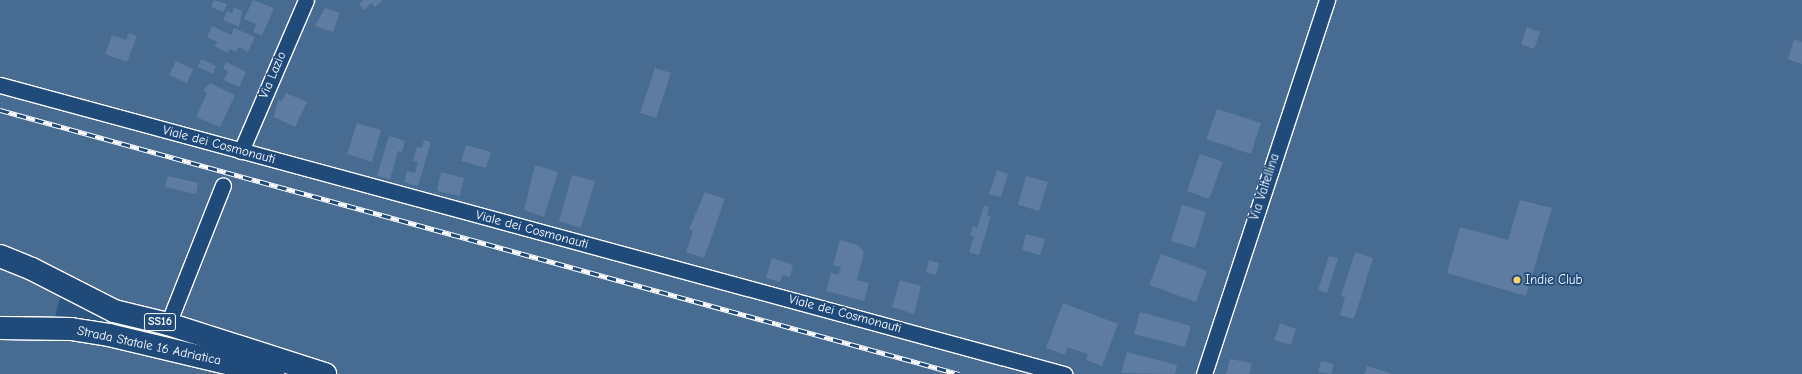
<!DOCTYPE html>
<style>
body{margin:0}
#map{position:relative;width:1802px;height:374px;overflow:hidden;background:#2c5582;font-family:"Comic Neue",sans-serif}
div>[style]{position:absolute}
.green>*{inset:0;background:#486b92}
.building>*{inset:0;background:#5e7c9f}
.roads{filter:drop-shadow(1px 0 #fff) drop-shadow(-1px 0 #fff) drop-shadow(0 1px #fff) drop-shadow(0 -1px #fff)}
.minor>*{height:15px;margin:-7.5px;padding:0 7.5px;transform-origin:7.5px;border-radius:7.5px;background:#1f4a7a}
.primary>*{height:22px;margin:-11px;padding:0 11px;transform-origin:11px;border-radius:11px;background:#1f4a7a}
.rail>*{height:4.5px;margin-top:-2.25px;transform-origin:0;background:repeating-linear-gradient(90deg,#1f4a7a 0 9px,#fff 0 18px);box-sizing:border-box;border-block:1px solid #fff}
.dots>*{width:11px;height:11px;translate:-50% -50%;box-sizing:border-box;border:2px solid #1f4a7a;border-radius:50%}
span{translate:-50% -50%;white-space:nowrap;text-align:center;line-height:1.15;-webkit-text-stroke:3.5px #1f4a7a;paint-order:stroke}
.shield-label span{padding:1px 3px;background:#1f4a7a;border:1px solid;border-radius:3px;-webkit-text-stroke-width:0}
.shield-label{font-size:12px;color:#fff;font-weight:700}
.street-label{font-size:13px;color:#fff}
.poi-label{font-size:13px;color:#fff}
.left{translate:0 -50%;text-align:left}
</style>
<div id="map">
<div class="green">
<div style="clip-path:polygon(0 0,1802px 0,1802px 374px,263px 374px,0 249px)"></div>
<div style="clip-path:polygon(0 264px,61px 293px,54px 321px,0 321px)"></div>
<div style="clip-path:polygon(0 336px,81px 340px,241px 374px,0 374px)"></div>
</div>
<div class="building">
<div style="clip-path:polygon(214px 0,227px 4px,223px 12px,211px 7px)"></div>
<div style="clip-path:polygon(253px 0,274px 8px,262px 36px,253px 32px,256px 24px,244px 19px)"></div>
<div style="clip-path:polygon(363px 0,383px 0,375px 7px,371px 3px,364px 10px,359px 4px)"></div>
<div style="clip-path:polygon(234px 7px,242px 11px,239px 27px,223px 20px,227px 11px,232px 13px)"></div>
<div style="clip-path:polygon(325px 8px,340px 13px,333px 32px,315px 26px)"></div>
<div style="clip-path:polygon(212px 26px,231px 35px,234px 28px,255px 37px,248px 52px,239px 47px,236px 52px,230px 49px,228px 53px,215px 46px,217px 42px,207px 37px)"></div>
<div style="clip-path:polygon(1527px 27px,1540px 32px,1534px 49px,1521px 44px)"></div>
<div style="clip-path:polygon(129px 33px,137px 36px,127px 62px,105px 54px,112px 35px,126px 40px)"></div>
<div style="clip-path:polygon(1794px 39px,1802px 42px,1802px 64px,1788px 59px)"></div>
<div style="clip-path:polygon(201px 59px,216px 66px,213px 74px,198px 67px)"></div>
<div style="clip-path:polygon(176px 61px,193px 69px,187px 83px,169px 75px)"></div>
<div style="clip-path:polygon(226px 62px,246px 72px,239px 87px,224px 80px,228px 71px,223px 69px)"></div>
<div style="clip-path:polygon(655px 68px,671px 73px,656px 118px,640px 113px)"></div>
<div style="clip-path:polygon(210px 83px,235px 95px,220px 127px,196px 117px,207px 93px,203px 91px)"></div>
<div style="clip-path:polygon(286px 93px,307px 102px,295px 127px,274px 117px,278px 100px,282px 101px)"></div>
<div style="clip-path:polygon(1217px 109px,1261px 123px,1251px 154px,1206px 139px)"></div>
<div style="clip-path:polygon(357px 123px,381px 130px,372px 162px,347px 154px)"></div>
<div style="clip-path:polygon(389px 136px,405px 141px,402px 152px,398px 151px,390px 179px,377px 176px)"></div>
<div style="clip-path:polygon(424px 140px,431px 142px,418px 186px,404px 182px,407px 171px,415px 173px,418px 162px,413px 161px,417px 147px,422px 148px)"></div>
<div style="clip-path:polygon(466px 145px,491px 152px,486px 168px,461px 161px)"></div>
<div style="clip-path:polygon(1200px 154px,1223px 162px,1209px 199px,1187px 191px)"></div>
<div style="clip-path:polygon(535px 165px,558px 172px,544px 217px,524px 210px)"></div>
<div style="clip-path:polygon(997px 170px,1008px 174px,1001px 197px,989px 194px)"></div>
<div style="clip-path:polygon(441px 172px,464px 178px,460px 196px,437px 191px)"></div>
<div style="clip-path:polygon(572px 175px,595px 181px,581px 228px,559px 221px)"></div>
<div style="clip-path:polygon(168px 176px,198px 183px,196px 194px,165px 187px)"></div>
<div style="clip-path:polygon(1026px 176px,1048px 182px,1039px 211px,1018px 205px)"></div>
<div style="clip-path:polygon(705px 192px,725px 199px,704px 258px,686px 252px,693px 231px,689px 229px)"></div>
<div style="clip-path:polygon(1520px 200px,1552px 208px,1526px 296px,1447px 273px,1460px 227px,1508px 240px)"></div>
<div style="clip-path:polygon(1182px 205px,1206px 212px,1195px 248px,1171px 241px)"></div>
<div style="clip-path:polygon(984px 206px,989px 207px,987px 215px,991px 216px,979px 255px,969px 252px,974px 237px,970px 235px,973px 226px,977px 228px)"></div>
<div style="clip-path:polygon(1026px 234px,1045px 239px,1040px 255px,1022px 250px)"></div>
<div style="clip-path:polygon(840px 240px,858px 245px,864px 252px,857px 280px,869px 283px,864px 301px,826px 291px,831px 273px,838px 275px,841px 267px,833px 265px)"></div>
<div style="clip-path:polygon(1355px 252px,1373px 258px,1354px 319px,1340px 315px,1345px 297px,1341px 296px)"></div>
<div style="clip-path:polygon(1161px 254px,1207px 271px,1196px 302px,1149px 285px)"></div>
<div style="clip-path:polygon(1329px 256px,1338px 258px,1327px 293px,1318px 290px)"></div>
<div style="clip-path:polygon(772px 258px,793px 265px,790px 277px,782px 275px,780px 282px,766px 278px)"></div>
<div style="clip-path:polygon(929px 260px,939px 263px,936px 275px,926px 272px)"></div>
<div style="clip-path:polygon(900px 280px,921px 286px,914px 314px,892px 307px)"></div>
<div style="clip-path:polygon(1063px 303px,1118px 324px,1102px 366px,1086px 360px,1088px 354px,1067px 347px,1065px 355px,1046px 348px)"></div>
<div style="clip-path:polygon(1140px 312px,1191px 326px,1185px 347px,1134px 334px)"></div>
<div style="clip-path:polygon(1280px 323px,1296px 329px,1291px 345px,1274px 340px)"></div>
<div style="clip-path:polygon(1127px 352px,1177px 365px,1175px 374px,1121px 373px)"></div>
<div style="clip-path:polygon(1230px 359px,1252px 363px,1249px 374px,1226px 374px)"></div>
<div style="clip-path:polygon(1321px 361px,1334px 364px,1331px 374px,1318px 372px)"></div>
<div style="clip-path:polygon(1367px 366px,1393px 374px,1364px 374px)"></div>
</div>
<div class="roads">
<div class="minor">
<div style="left:0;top:85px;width:1103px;rotate:15.2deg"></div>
<div style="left:241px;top:151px;width:164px;rotate:-66.7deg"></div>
<div style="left:168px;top:324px;width:149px;rotate:-68.4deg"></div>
<div style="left:1204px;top:374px;width:394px;rotate:-71.8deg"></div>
</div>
<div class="primary">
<div style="left:0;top:256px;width:35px;rotate:22deg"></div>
<div style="left:32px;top:269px;width:92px;rotate:27.1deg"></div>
<div style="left:114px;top:311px;width:56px;rotate:13.5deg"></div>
<div style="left:168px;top:324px;width:165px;rotate:17.7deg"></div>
<div style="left:0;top:328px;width:71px;rotate:0.8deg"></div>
<div style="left:71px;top:329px;width:38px;rotate:9deg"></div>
<div style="left:109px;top:335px;width:169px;rotate:13.4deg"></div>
</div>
</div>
<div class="rail">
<div style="left:0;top:110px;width:995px;rotate:15.39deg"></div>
</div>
<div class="dots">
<div style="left:1517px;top:280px;background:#ffd166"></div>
</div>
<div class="shield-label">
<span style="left:160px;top:322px">SS16</span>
</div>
<div class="street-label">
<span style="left:273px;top:75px;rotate:-67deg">Via Lazio</span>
<span style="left:219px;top:145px;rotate:15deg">Viale dei Cosmonauti</span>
<span style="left:1265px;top:187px;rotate:-72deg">Via Valtellina</span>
<span style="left:532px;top:230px;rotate:15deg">Viale dei Cosmonauti</span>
<span style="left:845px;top:314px;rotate:15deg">Viale dei Cosmonauti</span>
<span style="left:149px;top:346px;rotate:12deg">Strada Statale 16 Adriatica</span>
</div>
<div class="poi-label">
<span class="left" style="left:1525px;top:280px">Indie Club</span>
</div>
</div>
